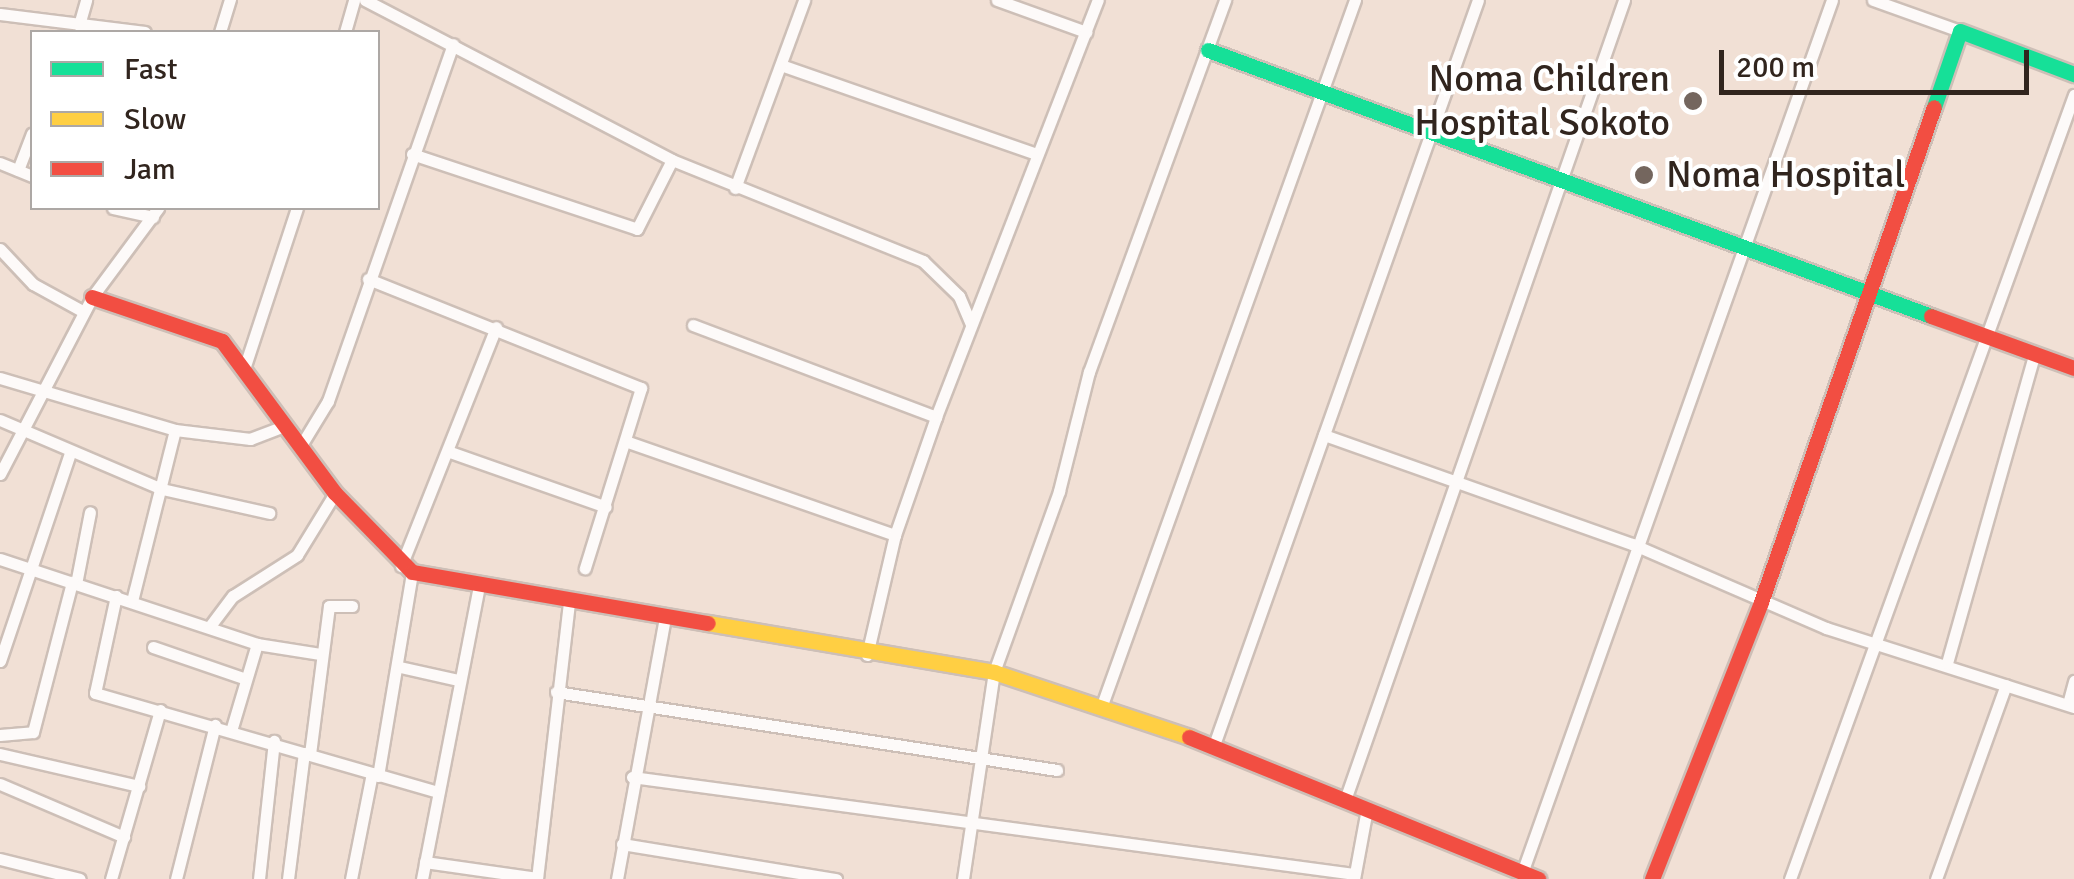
<!DOCTYPE html>
<style>
body{margin:0}
#map{position:relative;width:2074px;height:879px;overflow:hidden;background:#f1e0d5;font-family:Signika,sans-serif}
div>[style]{position:absolute}
.roads{filter:drop-shadow(2px 0 #cdbfb7) drop-shadow(-2px 0 #cdbfb7) drop-shadow(0 2px #cdbfb7) drop-shadow(0 -2px #cdbfb7)}
.street>*{height:11px;margin:-5.5px;padding:0 5.5px;transform-origin:5.5px;border-radius:5.5px;background:#fdfaf9}
.fast>*{height:15px;margin:-7.5px;padding:0 7.5px;transform-origin:7.5px;border-radius:7.5px;background:#16e098}
.slow>*{height:15px;margin:-7.5px;padding:0 7.5px;transform-origin:7.5px;border-radius:7.5px;background:#ffcf43}
.jam>*{height:15px;margin:-7.5px;padding:0 7.5px;transform-origin:7.5px;border-radius:7.5px;background:#f24e42}
.dots>*{width:28px;height:28px;translate:-50% -50%;box-sizing:border-box;border:5px solid #fff;border-radius:50%}
span{translate:-50% -50%;white-space:nowrap;text-align:center;line-height:1.15;-webkit-text-stroke:8px #fff;paint-order:stroke}
.poi-label{font-size:38px;color:#31251e}
.right{translate:-100% -50%;text-align:right}
.left{translate:0 -50%;text-align:left}
.legend{position:absolute;left:30px;top:30px;width:350px;height:180px;box-sizing:border-box;background:#fff;border:2px solid #ada8a5;margin:0;padding:12px 18px;list-style:none;font-size:30px;color:#31251e}
.legend li{display:flex;align-items:center;gap:20px;height:50px}
.legend b{width:50px;border:2px solid #ada8a5}
.scale{position:absolute;left:1719px;top:50px;width:310px;height:45px;box-sizing:border-box;border:5px solid #31251e;border-top:0;padding-left:12px;font-size:30px;line-height:35px;white-space:nowrap;color:#31251e;-webkit-text-stroke:8px #fff;paint-order:stroke}
</style>
<div id="map">
<div class="roads">
<div class="street">
<div style="left:365px;top:0;width:346px;rotate:27.5deg"></div>
<div style="left:672px;top:160px;width:271px;rotate:21.9deg"></div>
<div style="left:923px;top:261px;width:50px;rotate:44.2deg"></div>
<div style="left:959px;top:296px;width:30px;rotate:67deg"></div>
<div style="left:997px;top:0;width:95px;rotate:19.8deg"></div>
<div style="left:1873px;top:0;width:92px;rotate:19.6deg"></div>
<div style="left:0;top:14px;width:146px;rotate:7.1deg"></div>
<div style="left:79px;top:25px;width:26px;rotate:-74deg"></div>
<div style="left:220px;top:32px;width:34px;rotate:-73deg"></div>
<div style="left:345px;top:32px;width:33px;rotate:-74deg"></div>
<div style="left:781px;top:65px;width:271px;rotate:19.2deg"></div>
<div style="left:412px;top:154px;width:237px;rotate:18.4deg"></div>
<div style="left:637px;top:229px;width:77px;rotate:-63.1deg"></div>
<div style="left:0;top:163px;width:35px;rotate:22deg"></div>
<div style="left:18px;top:170px;width:39px;rotate:-69deg"></div>
<div style="left:735px;top:188px;width:200px;rotate:-69.8deg"></div>
<div style="left:113px;top:208px;width:41px;rotate:12.7deg"></div>
<div style="left:0;top:249px;width:48px;rotate:46.7deg"></div>
<div style="left:33px;top:284px;width:58px;rotate:28.8deg"></div>
<div style="left:368px;top:279px;width:294px;rotate:21.8deg"></div>
<div style="left:641px;top:388px;width:189px;rotate:107.3deg"></div>
<div style="left:693px;top:325px;width:260px;rotate:20.7deg"></div>
<div style="left:244px;top:369px;width:169px;rotate:-71.8deg"></div>
<div style="left:0;top:378px;width:183px;rotate:16.5deg"></div>
<div style="left:175px;top:430px;width:76px;rotate:6.8deg"></div>
<div style="left:250px;top:439px;width:39px;rotate:-21deg"></div>
<div style="left:0;top:420px;width:176px;rotate:23.1deg"></div>
<div style="left:162px;top:489px;width:110px;rotate:12.6deg"></div>
<div style="left:1324px;top:435px;width:327px;rotate:19.5deg"></div>
<div style="left:1632px;top:544px;width:211px;rotate:23.4deg"></div>
<div style="left:1826px;top:628px;width:260px;rotate:17.7deg"></div>
<div style="left:628px;top:442px;width:283px;rotate:19.2deg"></div>
<div style="left:300px;top:447px;width:54px;rotate:-58.7deg"></div>
<div style="left:328px;top:401px;width:378px;rotate:-70.7deg"></div>
<div style="left:450px;top:452px;width:165px;rotate:19.4deg"></div>
<div style="left:0;top:474px;width:199px;rotate:-62.5deg"></div>
<div style="left:92px;top:297px;width:111px;rotate:-53.4deg"></div>
<div style="left:0;top:559px;width:271px;rotate:18.3deg"></div>
<div style="left:257px;top:644px;width:64px;rotate:9deg"></div>
<div style="left:401px;top:566px;width:257px;rotate:-68.3deg"></div>
<div style="left:76px;top:584px;width:73px;rotate:-79deg"></div>
<div style="left:116px;top:596px;width:99px;rotate:102.2deg"></div>
<div style="left:95px;top:693px;width:356px;rotate:16.1deg"></div>
<div style="left:132px;top:601px;width:176px;rotate:-75.9deg"></div>
<div style="left:210px;top:626px;width:38px;rotate:-53deg"></div>
<div style="left:233px;top:596px;width:76px;rotate:-32.6deg"></div>
<div style="left:297px;top:555px;width:73px;rotate:-58.5deg"></div>
<div style="left:153px;top:647px;width:98px;rotate:19deg"></div>
<div style="left:867px;top:655px;width:123px;rotate:-76.9deg"></div>
<div style="left:895px;top:535px;width:125px;rotate:-70.8deg"></div>
<div style="left:936px;top:417px;width:447px;rotate:-68.8deg"></div>
<div style="left:0;top:661px;width:219px;rotate:-71.4deg"></div>
<div style="left:1947px;top:663px;width:320px;rotate:-74.2deg"></div>
<div style="left:400px;top:667px;width:59px;rotate:12.6deg"></div>
<div style="left:556px;top:692px;width:507px;rotate:8.85deg"></div>
<div style="left:2068px;top:704px;width:24px;rotate:-75deg"></div>
<div style="left:1102px;top:705px;width:749px;rotate:-70.26deg"></div>
<div style="left:231px;top:731px;width:91px;rotate:-73.4deg"></div>
<div style="left:0;top:735px;width:33px;rotate:-5deg"></div>
<div style="left:33px;top:732px;width:155px;rotate:-75.4deg"></div>
<div style="left:1214px;top:745px;width:790px;rotate:-70.49deg"></div>
<div style="left:0;top:754px;width:143px;rotate:13deg"></div>
<div style="left:310px;top:754px;width:149px;rotate:-82.7deg"></div>
<div style="left:329px;top:606px;width:23px"></div>
<div style="left:378px;top:776px;width:207px;rotate:-80.5deg"></div>
<div style="left:632px;top:777px;width:728px;rotate:7.65deg"></div>
<div style="left:0;top:784px;width:135px;rotate:23.1deg"></div>
<div style="left:1345px;top:800px;width:847px;rotate:-70.77deg"></div>
<div style="left:622px;top:844px;width:217px;rotate:9.3deg"></div>
<div style="left:0;top:859px;width:82px;rotate:14deg"></div>
<div style="left:425px;top:862px;width:113px;rotate:8.1deg"></div>
<div style="left:1522px;top:873px;width:926px;rotate:-70.45deg"></div>
<div style="left:111px;top:879px;width:176px;rotate:-73.8deg"></div>
<div style="left:176px;top:879px;width:159px;rotate:-75.8deg"></div>
<div style="left:259px;top:879px;width:139px;rotate:-83.8deg"></div>
<div style="left:288px;top:879px;width:127px;rotate:-82.8deg"></div>
<div style="left:351px;top:879px;width:108px;rotate:-78.8deg"></div>
<div style="left:422px;top:879px;width:294px;rotate:-79deg"></div>
<div style="left:537px;top:879px;width:277px;rotate:-83.4deg"></div>
<div style="left:617px;top:879px;width:266px;rotate:-79.6deg"></div>
<div style="left:963px;top:879px;width:209px;rotate:-81.5deg"></div>
<div style="left:994px;top:672px;width:192px;rotate:-70.2deg"></div>
<div style="left:1059px;top:491px;width:123px;rotate:-75.9deg"></div>
<div style="left:1089px;top:372px;width:396px;rotate:-69.9deg"></div>
<div style="left:1354px;top:879px;width:66px;rotate:-79.5deg"></div>
<div style="left:1790px;top:879px;width:834px;rotate:-70.09deg"></div>
<div style="left:1936px;top:879px;width:206px;rotate:-70.2deg"></div>
</div>
<div class="fast">
<div style="left:1208px;top:50px;width:770px;rotate:20.2deg"></div>
<div style="left:1934px;top:107px;width:80px;rotate:-71.1deg"></div>
<div style="left:1960px;top:31px;width:122px;rotate:20.7deg"></div>
</div>
<div class="slow">
<div style="left:708px;top:623px;width:290px;rotate:9.7deg"></div>
<div style="left:994px;top:672px;width:206px;rotate:18.4deg"></div>
</div>
<div class="jam">
<div style="left:92px;top:297px;width:137px;rotate:18.7deg"></div>
<div style="left:222px;top:341px;width:189px;rotate:53.4deg"></div>
<div style="left:335px;top:493px;width:110px;rotate:45.7deg"></div>
<div style="left:412px;top:572px;width:300px;rotate:9.8deg"></div>
<div style="left:1931px;top:316px;width:152px;rotate:20deg"></div>
<div style="left:1189px;top:737px;width:377px;rotate:22.1deg"></div>
<div style="left:1652px;top:879px;width:298px;rotate:-68.5deg"></div>
<div style="left:1761px;top:602px;width:524px;rotate:-70.74deg"></div>
</div>
</div>
<div class="dots">
<div style="left:1693px;top:101px;background:#74665e"></div>
<div style="left:1644px;top:175px;background:#74665e"></div>
</div>
<div class="poi-label">
<span class="right" style="left:1670px;top:101px">Noma Children<br>Hospital Sokoto</span>
<span class="left" style="left:1666px;top:175px">Noma Hospital</span>
</div>
<ul class="legend">
<li><b style="height:12px;background:#16e098"></b>Fast</li>
<li><b style="height:12px;background:#ffcf43"></b>Slow</li>
<li><b style="height:12px;background:#f24e42"></b>Jam</li>
</ul>
<div class="scale">200 m</div>
</div>
